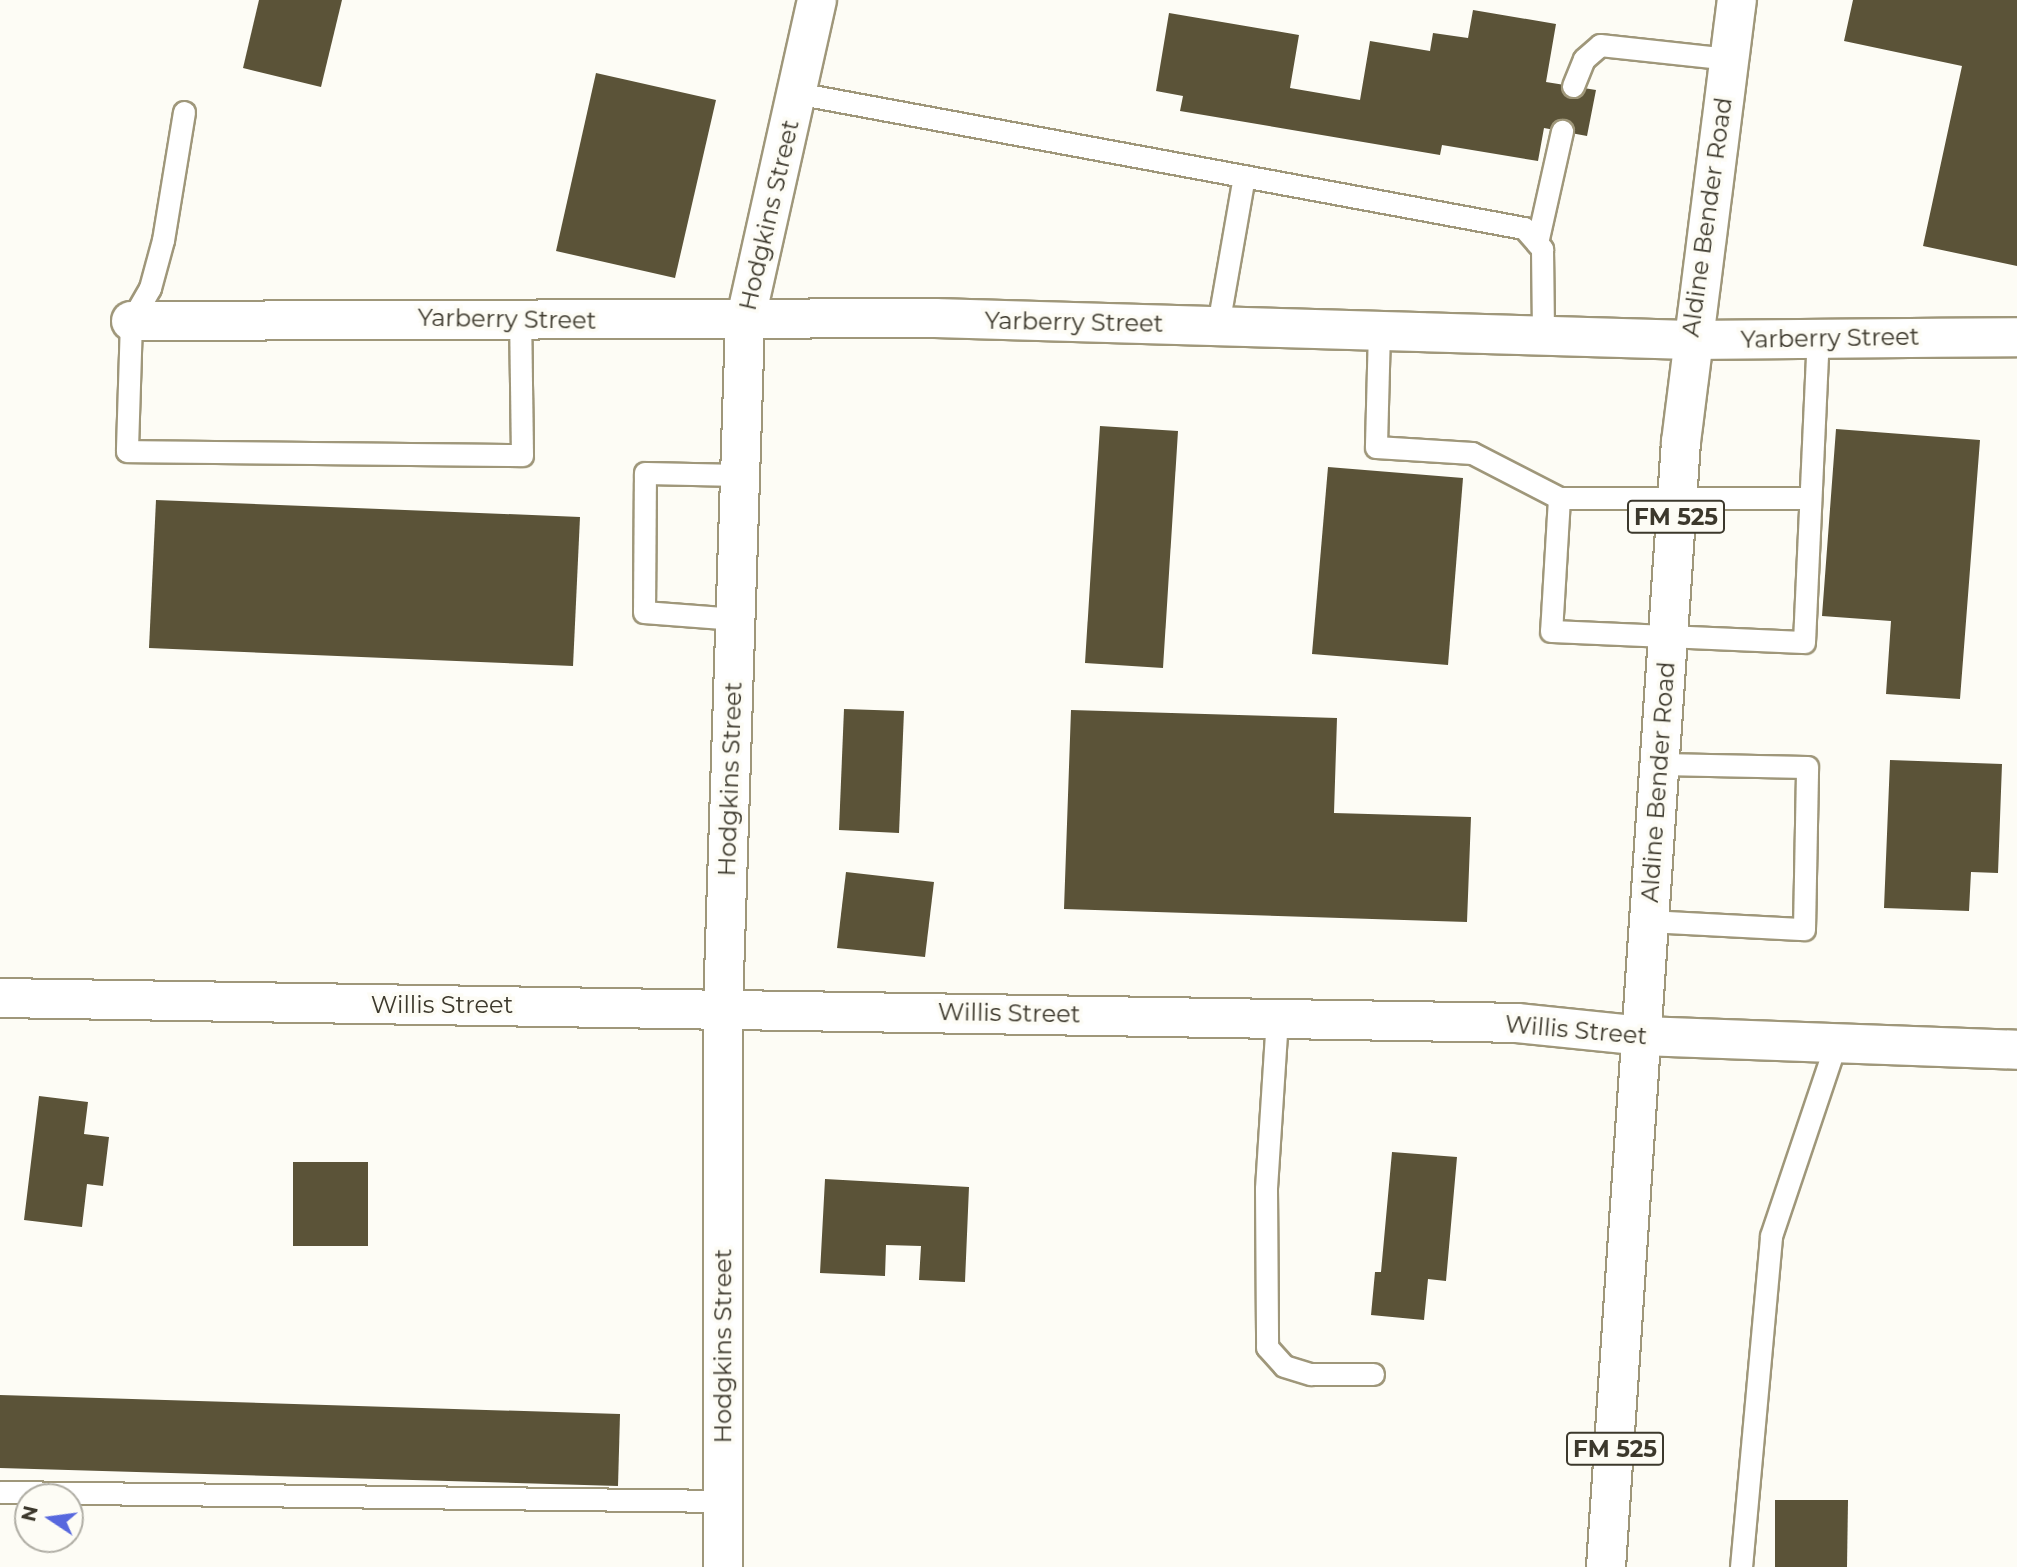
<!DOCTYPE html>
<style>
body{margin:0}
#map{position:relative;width:2017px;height:1567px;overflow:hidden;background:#fdfcf5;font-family:Montserrat,sans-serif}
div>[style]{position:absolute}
.building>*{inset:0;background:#5b5338}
.roads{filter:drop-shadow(2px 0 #9f977a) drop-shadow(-2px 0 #9f977a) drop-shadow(0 2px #9f977a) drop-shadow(0 -2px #9f977a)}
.service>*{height:21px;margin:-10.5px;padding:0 10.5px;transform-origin:10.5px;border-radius:10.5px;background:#fff}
.minor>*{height:38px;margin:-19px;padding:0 19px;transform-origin:19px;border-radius:19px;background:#fff}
.primary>*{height:38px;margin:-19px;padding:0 19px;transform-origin:19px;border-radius:19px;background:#fff}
span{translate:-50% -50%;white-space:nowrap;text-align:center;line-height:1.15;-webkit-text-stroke:7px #fdfcf5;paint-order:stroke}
.shield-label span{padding:2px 5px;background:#fdfcf5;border:2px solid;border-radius:5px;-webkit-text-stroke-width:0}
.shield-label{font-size:23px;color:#3c382c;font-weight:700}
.street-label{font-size:24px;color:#3c382c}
.north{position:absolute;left:14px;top:1483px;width:70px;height:70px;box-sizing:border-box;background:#fdfcf5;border:2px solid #b0aea5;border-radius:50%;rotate:283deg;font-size:19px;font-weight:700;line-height:28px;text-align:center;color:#3c382c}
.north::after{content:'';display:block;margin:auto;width:24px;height:32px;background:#5768de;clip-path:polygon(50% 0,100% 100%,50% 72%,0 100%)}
</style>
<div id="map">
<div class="building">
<div style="clip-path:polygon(259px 0,342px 0,321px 87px,243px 68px)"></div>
<div style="clip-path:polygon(1853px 0,2017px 0,2017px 266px,1923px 246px,1962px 66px,1844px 41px)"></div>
<div style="clip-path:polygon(1473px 10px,1556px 24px,1546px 82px,1596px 90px,1587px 136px,1544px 128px,1538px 161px,1442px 145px,1440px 155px,1180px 111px,1183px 96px,1156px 91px,1169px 13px,1299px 35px,1290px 88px,1360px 100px,1370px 41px,1430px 51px,1433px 33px,1468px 38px)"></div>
<div style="clip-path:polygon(596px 73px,716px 100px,675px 278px,556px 251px)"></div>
<div style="clip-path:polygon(1100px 426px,1178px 431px,1163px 668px,1085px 663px)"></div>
<div style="clip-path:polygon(1836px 429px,1980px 440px,1960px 699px,1886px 694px,1891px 621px,1822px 616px)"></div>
<div style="clip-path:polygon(1328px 467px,1463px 478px,1448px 665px,1312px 654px)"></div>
<div style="clip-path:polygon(156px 500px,580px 517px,573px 666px,149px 648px)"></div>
<div style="clip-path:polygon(844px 709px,904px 711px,899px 833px,839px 830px)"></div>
<div style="clip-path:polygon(1071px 710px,1337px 718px,1334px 813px,1471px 817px,1467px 922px,1064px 909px)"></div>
<div style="clip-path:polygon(1890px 760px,2002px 764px,1998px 873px,1971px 872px,1969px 911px,1884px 908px)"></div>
<div style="clip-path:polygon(846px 872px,934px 882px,925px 957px,837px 948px)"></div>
<div style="clip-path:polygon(39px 1096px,88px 1102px,84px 1134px,109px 1137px,103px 1186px,87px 1184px,82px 1227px,24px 1220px)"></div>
<div style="clip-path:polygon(1392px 1152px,1457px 1157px,1446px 1281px,1428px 1279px,1424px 1320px,1371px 1315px,1375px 1272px,1381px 1272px)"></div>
<div style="clip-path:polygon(293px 1162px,368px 1162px,368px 1246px,293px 1246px)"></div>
<div style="clip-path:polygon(825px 1179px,969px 1187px,965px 1282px,919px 1280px,921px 1246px,886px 1245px,885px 1276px,820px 1273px)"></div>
<div style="clip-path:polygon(0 1395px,620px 1414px,618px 1486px,0 1468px)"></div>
<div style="clip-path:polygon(1775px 1500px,1848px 1500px,1847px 1567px,1775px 1567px)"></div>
</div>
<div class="roads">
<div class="service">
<div style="left:1573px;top:86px;width:29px;rotate:-68deg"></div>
<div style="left:1584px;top:59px;width:21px;rotate:-41deg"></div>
<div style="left:1600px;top:45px;width:129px;rotate:6.2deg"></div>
<div style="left:796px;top:93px;width:740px;rotate:10.51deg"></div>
<div style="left:1524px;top:228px;width:28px;rotate:49deg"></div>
<div style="left:1542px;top:249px;width:86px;rotate:89.3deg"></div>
<div style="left:184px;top:112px;width:130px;rotate:99.3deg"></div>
<div style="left:163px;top:240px;width:50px;rotate:105.2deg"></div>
<div style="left:150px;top:288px;width:38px;rotate:120deg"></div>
<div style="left:131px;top:321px;width:130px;rotate:91.8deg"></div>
<div style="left:127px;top:451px;width:395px;rotate:0.6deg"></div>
<div style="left:522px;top:455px;width:136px;rotate:-90.8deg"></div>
<div style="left:1537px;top:243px;width:115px;rotate:-77.4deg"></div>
<div style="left:1218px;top:325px;width:151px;rotate:-80.1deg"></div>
<div style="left:1379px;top:330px;width:117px;rotate:91.5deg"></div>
<div style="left:1376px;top:447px;width:96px;rotate:3.6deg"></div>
<div style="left:1472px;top:453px;width:98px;rotate:27.3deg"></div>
<div style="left:1559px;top:498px;width:251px"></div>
<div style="left:1559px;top:498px;width:133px;rotate:93.4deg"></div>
<div style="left:1551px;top:631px;width:253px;rotate:2.5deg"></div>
<div style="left:1804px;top:642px;width:303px;rotate:-87.4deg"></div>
<div style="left:735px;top:619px;width:91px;rotate:-175.6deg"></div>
<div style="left:644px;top:612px;width:139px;rotate:-89.6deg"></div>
<div style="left:645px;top:473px;width:95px;rotate:1.2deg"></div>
<div style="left:1649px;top:921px;width:155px;rotate:3deg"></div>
<div style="left:1804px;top:929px;width:162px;rotate:-88.9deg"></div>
<div style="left:1807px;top:767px;width:147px;rotate:-178.8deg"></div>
<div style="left:1277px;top:1018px;width:171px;rotate:93.7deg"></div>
<div style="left:1266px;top:1189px;width:158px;rotate:89.6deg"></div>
<div style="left:1267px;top:1347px;width:25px;rotate:48deg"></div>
<div style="left:1284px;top:1366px;width:28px;rotate:17deg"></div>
<div style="left:1311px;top:1374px;width:62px"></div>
<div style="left:0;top:1492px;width:723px;rotate:0.71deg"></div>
<div style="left:1741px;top:1567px;width:332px;rotate:-84.8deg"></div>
<div style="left:1771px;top:1236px;width:200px;rotate:-71.4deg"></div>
</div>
<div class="minor">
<div style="left:131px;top:321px;width:804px;rotate:-0.21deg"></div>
<div style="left:935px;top:318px;width:755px;rotate:1.67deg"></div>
<div style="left:1690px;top:340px;width:327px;rotate:-0.5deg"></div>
<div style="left:0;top:998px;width:1517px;rotate:0.94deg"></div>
<div style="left:1517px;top:1023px;width:126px;rotate:5.9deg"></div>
<div style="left:1642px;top:1036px;width:375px;rotate:2.1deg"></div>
<div style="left:723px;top:1567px;width:560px;rotate:-90deg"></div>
<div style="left:723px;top:1007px;width:685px;rotate:-88.16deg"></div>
<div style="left:745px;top:322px;width:330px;rotate:-77.4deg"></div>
</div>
<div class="primary">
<div style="left:1606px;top:1567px;width:1127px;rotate:-86.19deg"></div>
<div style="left:1681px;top:442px;width:446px;rotate:-82.8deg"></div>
</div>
</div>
<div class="shield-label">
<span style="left:1676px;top:517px">FM 525</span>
<span style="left:1615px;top:1449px">FM 525</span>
</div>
<div class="street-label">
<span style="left:769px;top:215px;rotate:-77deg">Hodgkins Street</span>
<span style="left:1707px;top:217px;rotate:-82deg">Aldine Bender Road</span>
<span style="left:507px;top:319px;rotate:1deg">Yarberry Street</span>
<span style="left:1074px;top:322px;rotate:1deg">Yarberry Street</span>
<span style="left:1830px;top:338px;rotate:-1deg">Yarberry Street</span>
<span style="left:730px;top:779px;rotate:-88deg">Hodgkins Street</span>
<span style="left:1658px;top:782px;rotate:-86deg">Aldine Bender Road</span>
<span style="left:442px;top:1005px">Willis Street</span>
<span style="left:1009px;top:1013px;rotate:1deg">Willis Street</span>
<span style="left:1576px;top:1030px;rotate:5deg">Willis Street</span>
<span style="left:723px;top:1346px;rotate:-90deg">Hodgkins Street</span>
</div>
<div class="north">N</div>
</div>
